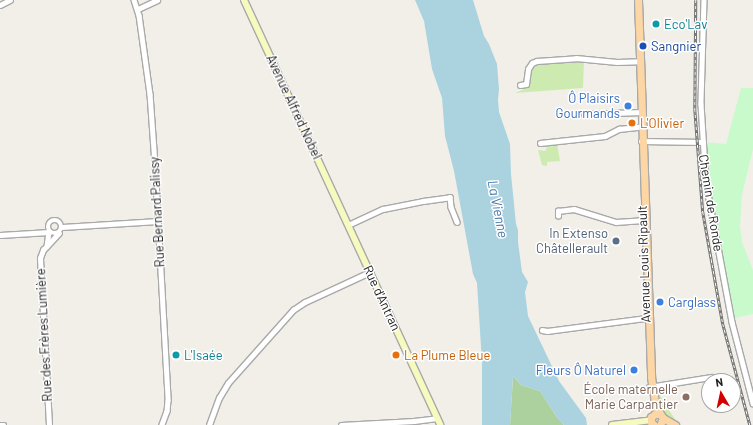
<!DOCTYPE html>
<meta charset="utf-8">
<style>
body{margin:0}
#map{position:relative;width:753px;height:425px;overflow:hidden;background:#f2efe9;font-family:Barlow,sans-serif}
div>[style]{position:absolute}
.grass>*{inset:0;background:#cdebb0}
.forest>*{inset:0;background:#add19e}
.park>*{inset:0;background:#c8facc}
.water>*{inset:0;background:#aad3df}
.roads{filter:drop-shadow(1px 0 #a9a9a9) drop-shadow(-1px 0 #a9a9a9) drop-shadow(0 1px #a9a9a9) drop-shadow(0 -1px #a9a9a9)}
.street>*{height:4.5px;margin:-2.25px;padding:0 2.25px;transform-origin:2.25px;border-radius:2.25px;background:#fff}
.street>.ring{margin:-2.25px;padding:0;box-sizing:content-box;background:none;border:4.5px solid #fff;border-radius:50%}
.secondary>*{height:6px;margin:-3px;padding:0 3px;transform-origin:3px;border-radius:3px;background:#f7fabf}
.primary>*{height:7px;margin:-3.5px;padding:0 3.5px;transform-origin:3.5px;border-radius:3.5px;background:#fcd6a4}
.rail>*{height:2.5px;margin-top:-1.25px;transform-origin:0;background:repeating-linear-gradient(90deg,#fff 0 3px,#707070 0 6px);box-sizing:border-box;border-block:1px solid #707070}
.dots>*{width:11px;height:11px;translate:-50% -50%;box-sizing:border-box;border:2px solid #fff;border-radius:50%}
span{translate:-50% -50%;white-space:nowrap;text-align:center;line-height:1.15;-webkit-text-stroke:3px #fff;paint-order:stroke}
.culture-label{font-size:13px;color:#0d838f}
.left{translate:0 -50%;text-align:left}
.transit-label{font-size:13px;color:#164399}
.shop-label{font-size:13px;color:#366cbe}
.right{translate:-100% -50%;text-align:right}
.street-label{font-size:13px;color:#222}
.food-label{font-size:13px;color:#c56008}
.service-label{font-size:13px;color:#4e5e75}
.education-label{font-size:13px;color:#785e54}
.water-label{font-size:14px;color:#4a7aab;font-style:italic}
.north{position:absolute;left:701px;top:373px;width:40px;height:40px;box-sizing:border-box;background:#fff;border:1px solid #a7a7a7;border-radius:50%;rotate:351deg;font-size:11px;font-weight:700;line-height:16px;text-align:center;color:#222}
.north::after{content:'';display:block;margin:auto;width:14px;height:18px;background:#d40000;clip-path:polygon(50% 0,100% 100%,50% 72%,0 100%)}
</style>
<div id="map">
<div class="grass">
<div style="clip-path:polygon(569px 61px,584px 61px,583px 88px,515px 93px,527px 88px,529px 73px,536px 64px)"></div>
<div style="clip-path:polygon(557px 143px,560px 161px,547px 162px,547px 166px,542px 165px,538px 150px,545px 151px,549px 144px)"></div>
<div style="clip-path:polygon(656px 389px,676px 421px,669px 420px,659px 409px)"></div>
</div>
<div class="forest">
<div style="clip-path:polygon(513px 376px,521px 385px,540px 391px,556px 416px,564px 425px,510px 425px)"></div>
</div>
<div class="park">
<div style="clip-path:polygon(741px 88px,753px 88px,753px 149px,742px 195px,740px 226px,742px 242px,753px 270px,753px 314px,735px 318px,710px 191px,705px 142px,726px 144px)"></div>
</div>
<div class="water">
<div style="clip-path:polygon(415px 0,473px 0,484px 36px,489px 44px,497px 64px,499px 89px,498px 100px,499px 112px,510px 144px,511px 174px,516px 224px,518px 230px,518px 242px,522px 272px,528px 282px,525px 292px,528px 316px,559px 381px,586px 418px,587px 425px,564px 425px,556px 416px,540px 391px,521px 385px,513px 376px,510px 425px,482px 425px,482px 363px,477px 283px,473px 274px,454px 171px,445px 136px,442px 98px,432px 69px,424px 21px)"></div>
</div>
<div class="roads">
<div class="street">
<div style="left:134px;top:0;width:16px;rotate:72deg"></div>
<div style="left:139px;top:15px;width:80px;rotate:82.1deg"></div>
<div style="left:150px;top:94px;width:70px;rotate:85.9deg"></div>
<div style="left:155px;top:164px;width:236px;rotate:86.8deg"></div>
<div style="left:168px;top:400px;width:11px;rotate:95deg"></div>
<div style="left:167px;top:411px;width:15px;rotate:110deg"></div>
<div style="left:704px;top:0;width:104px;rotate:91.7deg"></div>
<div style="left:701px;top:104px;width:79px;rotate:86.4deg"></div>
<div style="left:706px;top:183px;width:141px;rotate:79.4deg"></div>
<div style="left:732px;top:322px;width:84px;rotate:75.5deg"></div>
<div style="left:0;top:5px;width:11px;rotate:-27deg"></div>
<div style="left:138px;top:9px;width:21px;rotate:-25deg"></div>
<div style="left:520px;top:85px;width:6px;rotate:-9deg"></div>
<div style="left:526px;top:84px;width:15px;rotate:-82deg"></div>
<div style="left:528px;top:69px;width:7px;rotate:-56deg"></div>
<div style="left:532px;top:63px;width:5px;rotate:-22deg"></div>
<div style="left:537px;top:61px;width:39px;rotate:-4deg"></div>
<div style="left:576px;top:58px;width:41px;rotate:5.6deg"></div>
<div style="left:617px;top:62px;width:23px;rotate:-2deg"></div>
<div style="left:584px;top:114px;width:58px;rotate:-2deg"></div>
<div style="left:641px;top:141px;width:62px;rotate:0.9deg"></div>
<div style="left:540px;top:143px;width:65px;rotate:-6.1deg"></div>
<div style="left:605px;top:136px;width:16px;rotate:-27deg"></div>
<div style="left:619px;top:129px;width:20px;rotate:-6deg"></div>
<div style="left:558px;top:216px;width:5px;rotate:-90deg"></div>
<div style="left:558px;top:211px;width:16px;rotate:-7deg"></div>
<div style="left:574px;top:209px;width:44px;rotate:17.2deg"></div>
<div style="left:616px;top:222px;width:30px;rotate:-4deg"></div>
<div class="ring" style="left:48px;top:220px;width:9.5px;height:9.5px"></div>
<div style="left:348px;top:225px;width:38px;rotate:-25deg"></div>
<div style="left:383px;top:209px;width:41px;rotate:-11.3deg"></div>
<div style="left:423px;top:201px;width:27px;rotate:-8deg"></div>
<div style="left:450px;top:197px;width:10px;rotate:84deg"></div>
<div style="left:451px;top:207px;width:16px;rotate:68deg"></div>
<div style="left:62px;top:227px;width:96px;rotate:-3.6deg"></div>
<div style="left:0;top:235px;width:49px;rotate:-3.5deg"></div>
<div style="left:49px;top:232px;width:14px;rotate:98deg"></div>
<div style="left:542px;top:330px;width:5px;rotate:11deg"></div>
<div style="left:547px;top:331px;width:100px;rotate:-7.5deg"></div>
<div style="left:649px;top:387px;width:63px;rotate:-9.2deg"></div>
<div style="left:0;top:425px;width:4px"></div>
<div style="left:49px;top:425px;width:167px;rotate:-93.1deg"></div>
<div style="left:40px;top:258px;width:9px;rotate:-69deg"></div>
<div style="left:43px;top:250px;width:23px;rotate:-47deg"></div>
<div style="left:209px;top:425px;width:29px;rotate:-70deg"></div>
<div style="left:219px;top:398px;width:17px;rotate:-59deg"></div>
<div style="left:228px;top:383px;width:98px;rotate:-48.3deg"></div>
<div style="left:293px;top:310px;width:14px;rotate:-34deg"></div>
<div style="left:305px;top:302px;width:72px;rotate:-24.8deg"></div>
<div style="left:341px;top:425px;width:73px;rotate:-3.1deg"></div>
<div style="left:414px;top:421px;width:23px;rotate:-7deg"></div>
</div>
<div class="secondary">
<div style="left:244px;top:0;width:468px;rotate:65.2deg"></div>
<div style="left:612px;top:425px;width:38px;rotate:-7deg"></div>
</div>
<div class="primary">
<div style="left:638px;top:0;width:377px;rotate:88deg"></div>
<div style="left:651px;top:377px;width:30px;rotate:81deg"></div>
<div style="left:656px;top:407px;width:13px;rotate:58deg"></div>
<div style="left:663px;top:418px;width:8px;rotate:113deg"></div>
<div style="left:663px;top:418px;width:14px;rotate:30deg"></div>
<div style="left:654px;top:425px;width:4px;rotate:-135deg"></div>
<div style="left:651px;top:422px;width:5px;rotate:-90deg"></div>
<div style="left:651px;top:417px;width:5px;rotate:-37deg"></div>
<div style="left:655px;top:414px;width:4px"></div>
</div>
</div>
<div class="rail">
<div style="left:696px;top:0;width:109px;rotate:90.5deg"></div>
<div style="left:695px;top:109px;width:103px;rotate:85.6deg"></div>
<div style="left:703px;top:212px;width:114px;rotate:79.9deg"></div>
<div style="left:723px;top:324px;width:105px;rotate:75deg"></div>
</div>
<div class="dots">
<div style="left:656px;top:24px;background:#0f9aa8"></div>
<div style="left:643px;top:46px;background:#1a4fb4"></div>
<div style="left:628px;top:106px;background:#3f7fe0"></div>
<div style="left:632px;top:123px;background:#e8710a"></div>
<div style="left:616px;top:241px;background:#5c6f8a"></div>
<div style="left:660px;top:302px;background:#3f7fe0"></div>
<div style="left:176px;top:355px;background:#0f9aa8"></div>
<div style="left:396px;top:355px;background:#e8710a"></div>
<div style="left:634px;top:370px;background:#3f7fe0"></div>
<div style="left:686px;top:397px;background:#8d6e63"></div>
</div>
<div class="culture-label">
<span class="left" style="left:664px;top:24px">Eco'Lav</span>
<span class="left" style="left:184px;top:355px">L'Isaée</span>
</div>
<div class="transit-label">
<span class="left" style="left:651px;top:46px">Sangnier</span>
</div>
<div class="shop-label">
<span class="right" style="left:620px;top:106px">Ô Plaisirs<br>Gourmands</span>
<span class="left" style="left:668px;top:302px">Carglass</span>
<span class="right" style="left:626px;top:370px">Fleurs Ô Naturel</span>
</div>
<div class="street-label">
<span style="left:294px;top:107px;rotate:65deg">Avenue Alfred Nobel</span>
<span style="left:711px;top:203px;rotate:81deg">Chemin de Ronde</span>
<span style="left:157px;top:212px;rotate:-93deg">Rue Bernard Palissy</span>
<span style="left:644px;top:264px;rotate:-92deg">Avenue Louis Ripault</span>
<span style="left:382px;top:298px;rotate:65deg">Rue d'Antran</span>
<span style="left:44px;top:335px;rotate:-93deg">Rue des Frères Lumière</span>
</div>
<div class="food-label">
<span class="left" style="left:640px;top:123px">L'Olivier</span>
<span class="left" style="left:404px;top:355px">La Plume Bleue</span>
</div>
<div class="service-label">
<span class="right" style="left:608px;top:241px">In Extenso<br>Châtellerault</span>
</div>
<div class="education-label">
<span class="right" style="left:678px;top:397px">École maternelle<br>Marie Carpantier</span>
</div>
<div class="water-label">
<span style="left:498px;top:209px;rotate:79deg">La Vienne</span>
</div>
<div class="north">N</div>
</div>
